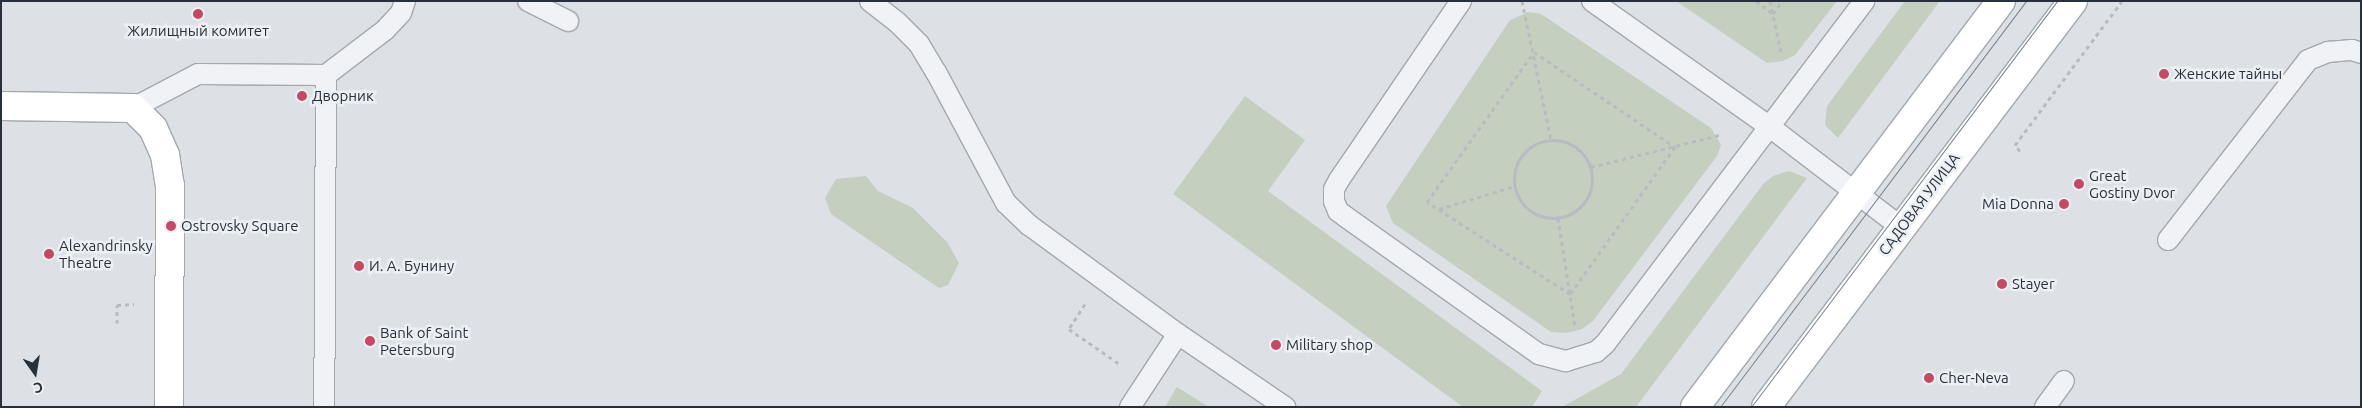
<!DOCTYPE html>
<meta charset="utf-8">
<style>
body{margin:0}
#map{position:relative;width:2362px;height:408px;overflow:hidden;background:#dde1e6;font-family:Ubuntu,sans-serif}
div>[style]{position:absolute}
.green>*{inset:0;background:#c4cfbf}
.path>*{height:3px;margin-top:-1.5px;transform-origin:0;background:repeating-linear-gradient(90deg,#b8bcc1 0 4px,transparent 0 8px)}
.path>.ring{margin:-1.5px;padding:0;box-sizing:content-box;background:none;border:3px solid #b8bcc1;border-radius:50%}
.roads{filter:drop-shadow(1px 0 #a3a8af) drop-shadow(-1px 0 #a3a8af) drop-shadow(0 1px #a3a8af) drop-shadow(0 -1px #a3a8af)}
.lane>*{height:20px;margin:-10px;padding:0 10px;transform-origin:10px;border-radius:10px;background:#f0f2f5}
.secondary>*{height:28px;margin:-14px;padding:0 14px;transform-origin:14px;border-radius:14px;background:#fff}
.primary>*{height:28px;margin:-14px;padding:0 14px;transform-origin:14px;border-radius:14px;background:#fff}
.tram>*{height:1px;margin:-0.5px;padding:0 0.5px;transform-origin:0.5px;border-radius:0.5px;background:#78828e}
.dots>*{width:14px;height:14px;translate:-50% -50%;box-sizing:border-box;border:2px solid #ecf0f4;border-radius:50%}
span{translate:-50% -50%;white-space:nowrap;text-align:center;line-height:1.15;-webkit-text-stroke:5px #ecf0f4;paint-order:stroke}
.poi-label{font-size:15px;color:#28303b}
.left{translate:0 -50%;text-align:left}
.right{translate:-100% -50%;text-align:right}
.street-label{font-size:15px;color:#28303b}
.frame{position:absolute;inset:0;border:2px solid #28303b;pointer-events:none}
.north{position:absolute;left:10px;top:348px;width:50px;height:50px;-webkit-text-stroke:4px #ecf0f4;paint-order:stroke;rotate:167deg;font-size:14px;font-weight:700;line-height:20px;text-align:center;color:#28303b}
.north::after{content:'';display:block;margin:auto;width:18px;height:22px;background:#28303b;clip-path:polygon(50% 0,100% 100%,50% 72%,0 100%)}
</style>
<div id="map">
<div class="green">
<div style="clip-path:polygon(1676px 1px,1837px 1px,1795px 55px,1783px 61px,1767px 63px)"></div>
<div style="clip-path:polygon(1905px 1px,1940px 1px,1838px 138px,1825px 125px,1827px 106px)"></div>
<div style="clip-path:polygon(1529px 12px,1541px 14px,1711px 128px,1721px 145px,1717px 156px,1593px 321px,1582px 329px,1567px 333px,1551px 332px,1393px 223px,1386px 206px,1510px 20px)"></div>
<div style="clip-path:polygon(1245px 96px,1305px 140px,1268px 191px,1542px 391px,1532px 407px,1463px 407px,1173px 194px)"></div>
<div style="clip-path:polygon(1789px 171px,1807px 178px,1636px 407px,1562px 407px,1621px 374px,1764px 183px,1773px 176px)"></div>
<div style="clip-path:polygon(866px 176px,878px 191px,913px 208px,947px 242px,959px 263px,948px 285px,939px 288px,831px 214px,825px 198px,836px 179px)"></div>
<div style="clip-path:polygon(1177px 387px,1209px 407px,1165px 407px)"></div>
</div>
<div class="path">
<div style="left:1522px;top:1px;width:142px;rotate:78.2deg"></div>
<div style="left:1756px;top:1px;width:21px;rotate:37deg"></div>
<div style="left:1773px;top:14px;width:16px;rotate:-55deg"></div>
<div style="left:1770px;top:1px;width:56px;rotate:77.7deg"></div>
<div style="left:1534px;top:52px;width:170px;rotate:34deg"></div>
<div style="left:1675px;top:147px;width:181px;rotate:125.5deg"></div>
<div style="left:1570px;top:294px;width:170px;rotate:-147.2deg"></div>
<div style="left:1427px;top:202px;width:184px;rotate:-54.5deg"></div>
<div class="ring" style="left:1514px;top:140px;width:75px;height:75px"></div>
<div style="left:2020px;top:151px;width:8px;rotate:-130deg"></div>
<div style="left:2015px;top:145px;width:179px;rotate:-53.4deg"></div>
<div style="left:1591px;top:167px;width:136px;rotate:-14deg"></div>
<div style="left:1439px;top:209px;width:79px;rotate:-16.8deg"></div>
<div style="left:1558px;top:218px;width:109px;rotate:81.1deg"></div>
<div style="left:1085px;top:304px;width:30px;rotate:123deg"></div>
<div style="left:1069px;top:329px;width:63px;rotate:34.7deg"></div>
<div style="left:117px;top:323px;width:18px;rotate:-90deg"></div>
<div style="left:117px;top:305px;width:17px;rotate:-3deg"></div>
</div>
<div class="roads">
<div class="lane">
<div style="left:528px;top:1px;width:45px;rotate:26.6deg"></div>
<div style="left:870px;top:1px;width:34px;rotate:38deg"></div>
<div style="left:897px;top:22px;width:31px;rotate:45deg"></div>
<div style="left:919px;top:44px;width:33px;rotate:59deg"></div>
<div style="left:936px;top:72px;width:149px;rotate:61.9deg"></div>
<div style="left:1006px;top:203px;width:32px;rotate:44deg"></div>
<div style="left:1029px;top:225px;width:185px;rotate:36.2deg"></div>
<div style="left:1461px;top:1px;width:217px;rotate:124.3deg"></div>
<div style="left:1339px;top:180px;width:10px;rotate:119deg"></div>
<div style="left:1334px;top:189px;width:12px;rotate:90deg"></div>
<div style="left:1334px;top:201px;width:11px;rotate:68deg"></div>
<div style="left:1338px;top:211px;width:10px;rotate:37deg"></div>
<div style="left:1346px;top:217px;width:237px;rotate:35.4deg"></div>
<div style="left:1539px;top:354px;width:28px;rotate:15deg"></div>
<div style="left:1566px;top:361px;width:31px;rotate:-17deg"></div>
<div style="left:1596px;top:352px;width:12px;rotate:-42deg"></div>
<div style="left:1605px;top:344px;width:430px;rotate:-52.9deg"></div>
<div style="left:1592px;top:1px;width:218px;rotate:35.3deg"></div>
<div style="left:1770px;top:127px;width:165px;rotate:37.4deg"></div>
<div style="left:326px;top:75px;width:74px;rotate:-37.3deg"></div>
<div style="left:385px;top:30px;width:23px;rotate:-47deg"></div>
<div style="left:401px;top:13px;width:13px;rotate:-72deg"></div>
<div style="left:133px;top:108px;width:73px;rotate:-27.6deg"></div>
<div style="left:198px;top:74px;width:128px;rotate:0.4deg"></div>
<div style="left:326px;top:75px;width:332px;rotate:90.3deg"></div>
<div style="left:2168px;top:240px;width:228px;rotate:-52.1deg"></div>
<div style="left:2308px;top:60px;width:22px;rotate:-22deg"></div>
<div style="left:2328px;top:52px;width:24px;rotate:-5deg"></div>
<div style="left:2352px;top:50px;width:9px;rotate:18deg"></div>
<div style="left:1130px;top:407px;width:87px;rotate:-56.7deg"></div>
<div style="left:1178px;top:334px;width:130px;rotate:34.3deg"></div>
<div style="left:2045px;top:407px;width:32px;rotate:-54deg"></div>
</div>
<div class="secondary">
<div style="left:1px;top:106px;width:132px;rotate:0.9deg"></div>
<div style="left:133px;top:108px;width:28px;rotate:45deg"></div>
<div style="left:153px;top:128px;width:30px;rotate:66deg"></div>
<div style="left:165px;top:155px;width:30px;rotate:81deg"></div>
<div style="left:170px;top:185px;width:222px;rotate:90.3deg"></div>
</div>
<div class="primary">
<div style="left:1695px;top:407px;width:508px;rotate:-52.99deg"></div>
<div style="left:1766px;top:407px;width:509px;rotate:-52.9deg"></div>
</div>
</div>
<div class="tram">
<div style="left:1720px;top:407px;width:508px;rotate:-52.99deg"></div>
<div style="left:1751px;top:407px;width:508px;rotate:-52.99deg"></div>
</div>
<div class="dots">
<div style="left:198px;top:14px;background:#c34a64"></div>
<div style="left:2164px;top:74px;background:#c34a64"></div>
<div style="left:302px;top:96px;background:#c34a64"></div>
<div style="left:2079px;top:184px;background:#c34a64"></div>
<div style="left:2064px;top:204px;background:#c34a64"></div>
<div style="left:171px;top:226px;background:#c34a64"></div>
<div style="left:49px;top:254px;background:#c34a64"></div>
<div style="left:359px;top:266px;background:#c34a64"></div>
<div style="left:2002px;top:284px;background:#c34a64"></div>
<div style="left:370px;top:341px;background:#c34a64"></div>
<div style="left:1276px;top:345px;background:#c34a64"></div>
<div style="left:1929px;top:378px;background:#c34a64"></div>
</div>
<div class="poi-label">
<span style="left:198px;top:31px">Жилищный комитет</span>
<span class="left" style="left:2174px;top:74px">Женские тайны</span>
<span class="left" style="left:312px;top:96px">Дворник</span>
<span class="left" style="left:2089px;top:184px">Great<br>Gostiny Dvor</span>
<span class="right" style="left:2054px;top:204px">Mia Donna</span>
<span class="left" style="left:181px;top:226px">Ostrovsky Square</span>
<span class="left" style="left:59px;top:254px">Alexandrinsky<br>Theatre</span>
<span class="left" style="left:369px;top:266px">И. А. Бунину</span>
<span class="left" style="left:2012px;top:284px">Stayer</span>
<span class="left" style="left:380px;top:341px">Bank of Saint<br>Petersburg</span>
<span class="left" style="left:1286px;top:345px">Military shop</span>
<span class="left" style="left:1939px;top:378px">Cher-Neva</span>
</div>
<div class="street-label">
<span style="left:1919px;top:204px;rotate:-53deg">САДОВАЯ УЛИЦА</span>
</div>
<div class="frame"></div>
<div class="north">С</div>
</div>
